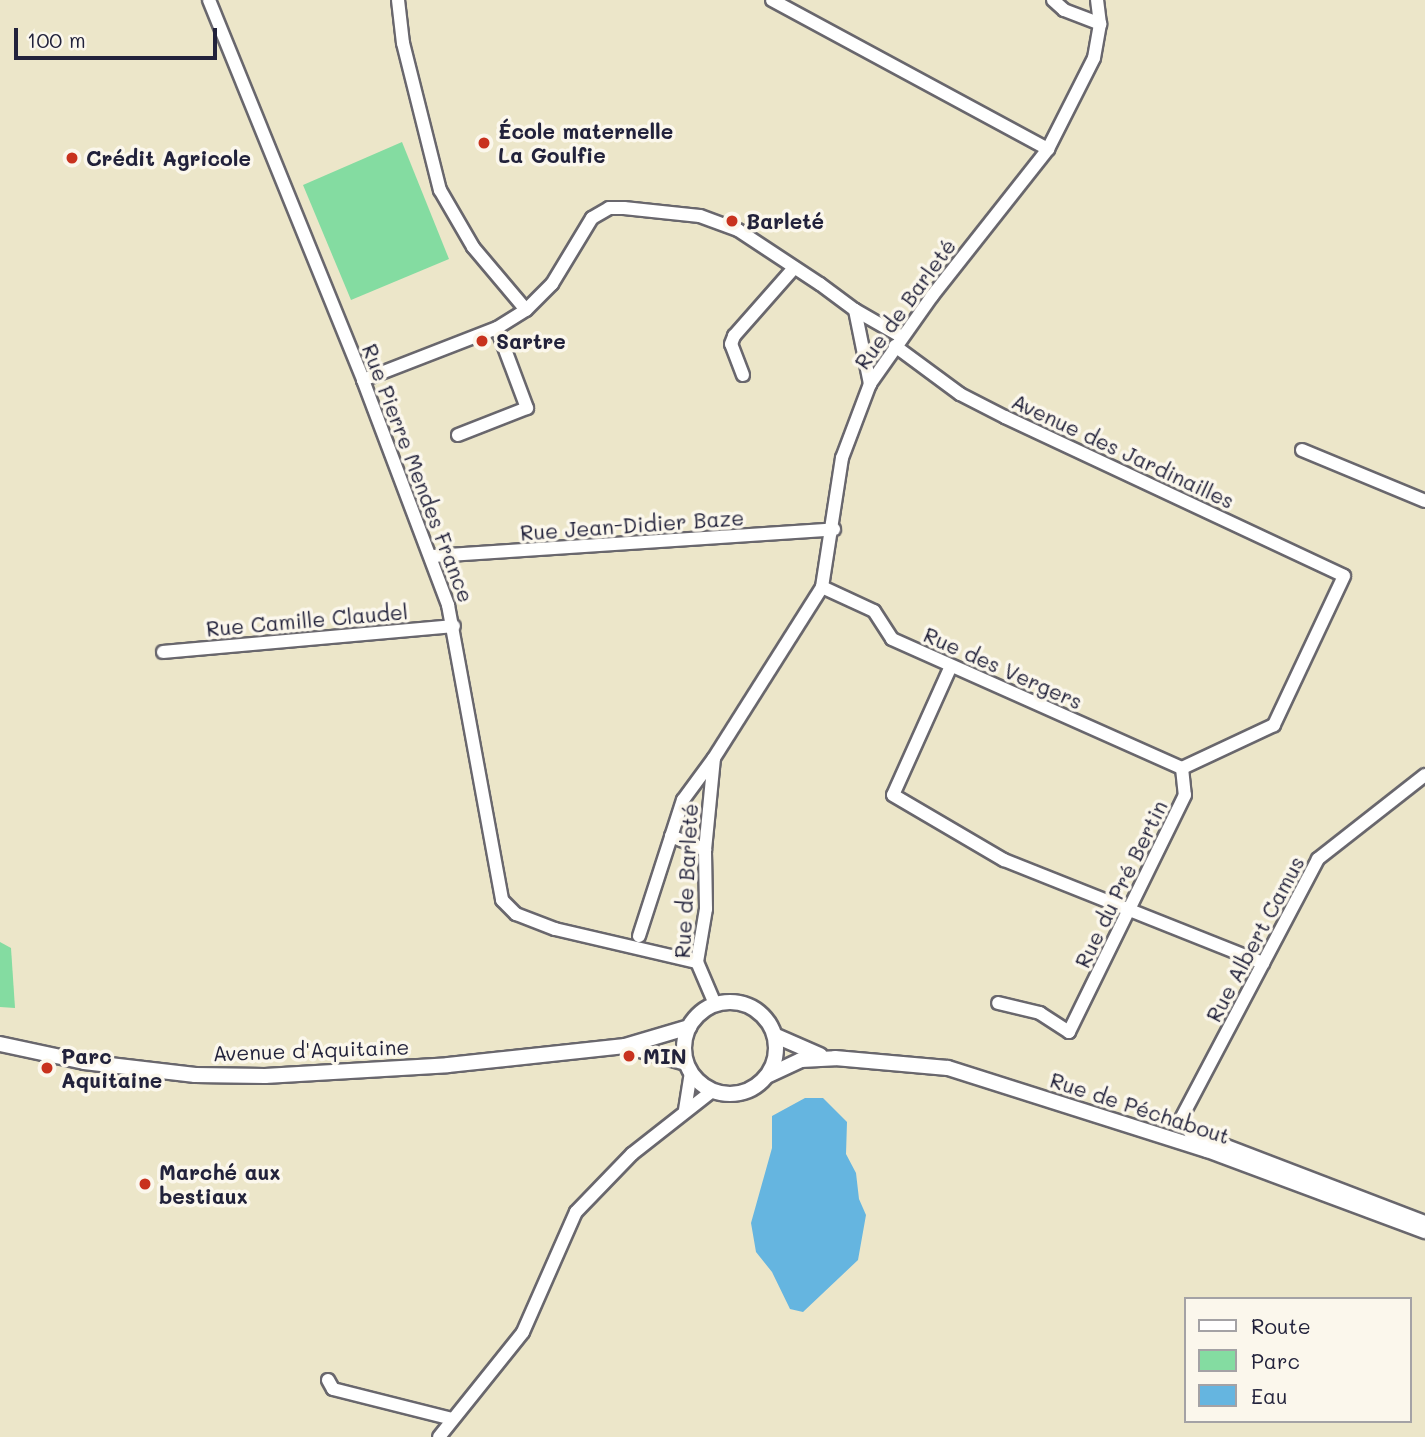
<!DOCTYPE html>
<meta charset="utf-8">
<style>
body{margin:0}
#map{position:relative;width:1425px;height:1437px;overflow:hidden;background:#ece6c9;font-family:Mali,sans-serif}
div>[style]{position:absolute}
.green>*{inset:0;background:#84dca1}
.water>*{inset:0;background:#65b5e0}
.roads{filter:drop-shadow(2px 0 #69676d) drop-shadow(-2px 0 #69676d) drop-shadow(0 2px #69676d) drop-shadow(0 -2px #69676d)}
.minor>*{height:12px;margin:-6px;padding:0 6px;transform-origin:6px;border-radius:6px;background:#fff}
.tertiary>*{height:14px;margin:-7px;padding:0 7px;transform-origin:7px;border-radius:7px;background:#fff}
.tertiary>.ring{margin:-7px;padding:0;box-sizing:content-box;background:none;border:14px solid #fff;border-radius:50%}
.dots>*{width:19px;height:19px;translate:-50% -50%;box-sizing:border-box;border:4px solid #fbf7ec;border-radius:50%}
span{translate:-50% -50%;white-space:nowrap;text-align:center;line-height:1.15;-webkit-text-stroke:7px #fbf7ec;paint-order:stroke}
.poi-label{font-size:21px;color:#22223b;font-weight:700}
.left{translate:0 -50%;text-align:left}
.street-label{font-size:21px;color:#22223b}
.legend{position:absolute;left:1184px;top:1297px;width:228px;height:126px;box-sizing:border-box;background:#fbf7ec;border:2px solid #a4a2a5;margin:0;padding:9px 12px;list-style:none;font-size:21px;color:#22223b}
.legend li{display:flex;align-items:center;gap:14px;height:35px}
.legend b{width:35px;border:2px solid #a4a2a5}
.scale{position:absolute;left:14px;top:28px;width:203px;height:32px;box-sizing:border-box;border:4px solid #22223b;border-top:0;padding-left:9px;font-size:21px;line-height:24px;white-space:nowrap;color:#22223b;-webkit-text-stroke:5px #fbf7ec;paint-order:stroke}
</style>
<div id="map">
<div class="green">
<div style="clip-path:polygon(402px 142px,449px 259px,351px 300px,303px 185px)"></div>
<div style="clip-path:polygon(0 942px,11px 948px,15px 1008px,0 1007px)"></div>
</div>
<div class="water">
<div style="clip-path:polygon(805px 1098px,823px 1098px,847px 1122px,846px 1154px,856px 1173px,859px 1199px,866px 1215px,858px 1260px,803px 1312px,790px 1309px,772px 1272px,756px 1252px,751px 1223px,772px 1148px,772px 1116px)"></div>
</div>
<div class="roads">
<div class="minor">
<div style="left:209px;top:0;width:410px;rotate:67.9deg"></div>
<div style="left:363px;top:380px;width:241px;rotate:69.3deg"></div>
<div style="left:448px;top:605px;width:300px;rotate:79.6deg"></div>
<div style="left:502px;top:900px;width:20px;rotate:45deg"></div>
<div style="left:516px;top:914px;width:42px;rotate:21deg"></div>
<div style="left:555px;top:929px;width:146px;rotate:13.1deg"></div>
<div style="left:398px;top:0;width:43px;rotate:83.4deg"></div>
<div style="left:403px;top:43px;width:152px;rotate:75.9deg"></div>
<div style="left:440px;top:190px;width:66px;rotate:59.9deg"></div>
<div style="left:473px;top:247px;width:82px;rotate:49.9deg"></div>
<div style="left:772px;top:0;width:314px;rotate:28.4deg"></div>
<div style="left:1053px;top:0;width:15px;rotate:42deg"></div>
<div style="left:1064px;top:10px;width:39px;rotate:21deg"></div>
<div style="left:855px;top:310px;width:54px;rotate:29.9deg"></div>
<div style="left:895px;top:346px;width:81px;rotate:36.4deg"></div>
<div style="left:960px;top:394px;width:51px;rotate:27.1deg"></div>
<div style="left:1005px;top:417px;width:374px;rotate:25.1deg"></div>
<div style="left:1344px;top:576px;width:165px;rotate:115.2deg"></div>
<div style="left:1274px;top:725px;width:102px;rotate:154.9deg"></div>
<div style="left:1182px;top:768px;width:27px;rotate:84deg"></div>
<div style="left:1185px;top:795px;width:264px;rotate:116.1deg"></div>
<div style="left:1069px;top:1032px;width:35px;rotate:-147deg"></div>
<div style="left:1040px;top:1013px;width:43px;rotate:-166.6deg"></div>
<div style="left:743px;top:375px;width:33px;rotate:-111deg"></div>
<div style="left:731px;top:344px;width:9px;rotate:-69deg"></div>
<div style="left:734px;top:336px;width:91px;rotate:-48.6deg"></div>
<div style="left:363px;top:380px;width:144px;rotate:-21.2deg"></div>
<div style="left:497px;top:328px;width:34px;rotate:-32deg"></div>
<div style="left:526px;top:310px;width:37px;rotate:-45deg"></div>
<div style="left:552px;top:284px;width:77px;rotate:-58.8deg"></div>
<div style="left:592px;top:218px;width:20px;rotate:-30deg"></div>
<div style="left:609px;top:208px;width:15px"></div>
<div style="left:624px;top:208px;width:76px;rotate:6deg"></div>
<div style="left:700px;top:216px;width:40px;rotate:20.2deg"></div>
<div style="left:738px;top:230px;width:98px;rotate:33.4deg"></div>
<div style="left:820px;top:284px;width:44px;rotate:36.6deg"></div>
<div style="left:855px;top:310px;width:76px;rotate:78.5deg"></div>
<div style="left:458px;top:435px;width:74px;rotate:-21.4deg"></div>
<div style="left:527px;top:408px;width:85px;rotate:-110.6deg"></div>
<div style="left:1302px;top:450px;width:133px;rotate:22.5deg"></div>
<div style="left:432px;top:556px;width:403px;rotate:-3.8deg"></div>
<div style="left:822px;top:587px;width:57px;rotate:24.8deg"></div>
<div style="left:874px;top:611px;width:33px;rotate:57deg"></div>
<div style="left:892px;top:639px;width:317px;rotate:24deg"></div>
<div style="left:163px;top:652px;width:292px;rotate:-5.1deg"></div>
<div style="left:951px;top:666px;width:141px;rotate:114.2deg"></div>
<div style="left:893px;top:795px;width:129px;rotate:30.4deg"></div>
<div style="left:1004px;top:860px;width:279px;rotate:21.7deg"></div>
<div style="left:1425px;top:775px;width:136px;rotate:141.9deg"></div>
<div style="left:1318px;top:859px;width:294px;rotate:117.8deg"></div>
<div style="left:1181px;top:1119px;width:16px;rotate:55deg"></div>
<div style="left:1190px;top:1132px;width:252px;rotate:21deg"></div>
<div style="left:671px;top:836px;width:37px;rotate:22deg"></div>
<div style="left:639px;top:936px;width:143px;rotate:-72.1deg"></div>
<div style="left:683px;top:800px;width:52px;rotate:-53.6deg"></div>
<div style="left:715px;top:1004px;width:46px;rotate:-113.2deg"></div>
<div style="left:697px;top:962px;width:54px;rotate:-80.4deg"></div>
<div style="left:706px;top:909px;width:59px;rotate:-91deg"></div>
<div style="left:705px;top:850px;width:92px;rotate:-84.4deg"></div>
<div style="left:714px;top:758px;width:202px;rotate:-57.7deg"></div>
<div style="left:822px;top:587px;width:131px;rotate:-81.2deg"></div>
<div style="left:842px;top:458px;width:79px;rotate:-69.3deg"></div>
<div style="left:870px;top:384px;width:108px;rotate:-54.8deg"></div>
<div style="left:932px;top:296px;width:187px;rotate:-51.7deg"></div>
<div style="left:1048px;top:149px;width:102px;rotate:-63.2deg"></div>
<div style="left:1094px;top:58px;width:35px;rotate:-80deg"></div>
<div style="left:1100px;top:24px;width:24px;rotate:-97deg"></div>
<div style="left:685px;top:1110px;width:37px;rotate:-81deg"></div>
<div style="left:328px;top:1380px;width:10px;rotate:61deg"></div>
<div style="left:333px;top:1389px;width:123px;rotate:14.1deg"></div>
<div style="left:439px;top:1437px;width:134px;rotate:-51.3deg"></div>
<div style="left:523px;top:1332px;width:131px;rotate:-66.2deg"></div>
<div style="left:576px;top:1212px;width:81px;rotate:-46deg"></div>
<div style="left:632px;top:1154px;width:102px;rotate:-38.2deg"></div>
</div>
<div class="tertiary">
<div class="ring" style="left:684px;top:1002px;width:78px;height:78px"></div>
<div style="left:776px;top:1036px;width:48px;rotate:23.4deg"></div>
<div style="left:0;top:1044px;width:86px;rotate:12.1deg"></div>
<div style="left:84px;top:1062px;width:112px;rotate:6.7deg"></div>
<div style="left:195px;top:1075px;width:70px;rotate:0.8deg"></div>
<div style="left:265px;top:1076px;width:183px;rotate:-3.4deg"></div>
<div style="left:448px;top:1065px;width:178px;rotate:-6.1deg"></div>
<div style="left:625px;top:1046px;width:67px;rotate:-16.5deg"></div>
<div style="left:633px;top:1048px;width:55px;rotate:15.8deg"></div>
<div style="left:769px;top:1075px;width:35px;rotate:-25deg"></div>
<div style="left:801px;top:1060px;width:34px;rotate:-3deg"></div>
<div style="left:835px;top:1058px;width:113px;rotate:5.1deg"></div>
<div style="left:948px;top:1068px;width:272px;rotate:17.6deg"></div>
<div style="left:1207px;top:1150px;width:233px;rotate:20.4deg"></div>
</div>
</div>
<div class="dots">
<div style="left:484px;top:143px;background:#c8321e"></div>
<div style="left:72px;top:158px;background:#c8321e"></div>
<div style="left:732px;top:221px;background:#c8321e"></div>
<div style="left:482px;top:341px;background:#c8321e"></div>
<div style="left:629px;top:1056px;background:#c8321e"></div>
<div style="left:47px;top:1068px;background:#c8321e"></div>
<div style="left:145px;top:1184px;background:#c8321e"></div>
</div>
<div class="poi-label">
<span class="left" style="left:498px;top:143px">École maternelle<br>La Goulfie</span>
<span class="left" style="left:86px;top:158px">Crédit Agricole</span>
<span class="left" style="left:746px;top:221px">Barleté</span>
<span class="left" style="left:496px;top:341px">Sartre</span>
<span class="left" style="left:61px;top:1068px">Parc<br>Aquitaine</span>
<span class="left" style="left:643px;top:1056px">MIN</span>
<span class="left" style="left:159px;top:1184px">Marché aux<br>bestiaux</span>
</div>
<div class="street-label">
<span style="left:905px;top:304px;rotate:-54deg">Rue de Barleté</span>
<span style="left:1123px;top:451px;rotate:25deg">Avenue des Jardinailles</span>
<span style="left:418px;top:473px;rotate:69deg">Rue Pierre Mendes France</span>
<span style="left:632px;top:525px;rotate:-4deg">Rue Jean-Didier Baze</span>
<span style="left:307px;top:620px;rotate:-5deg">Rue Camille Claudel</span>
<span style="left:1003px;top:668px;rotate:24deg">Rue des Vergers</span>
<span style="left:686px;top:881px;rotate:-87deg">Rue de Barleté</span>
<span style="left:1121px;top:884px;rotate:-64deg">Rue du Pré Bertin</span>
<span style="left:1255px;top:939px;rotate:-62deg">Rue Albert Camus</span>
<span style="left:311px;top:1050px;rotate:-2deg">Avenue d'Aquitaine</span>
<span style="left:1140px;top:1108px;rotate:18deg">Rue de Péchabout</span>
</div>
<ul class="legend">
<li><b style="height:9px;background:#fff"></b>Route</li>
<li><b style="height:19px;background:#84dca1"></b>Parc</li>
<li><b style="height:19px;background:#65b5e0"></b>Eau</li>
</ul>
<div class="scale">100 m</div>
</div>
